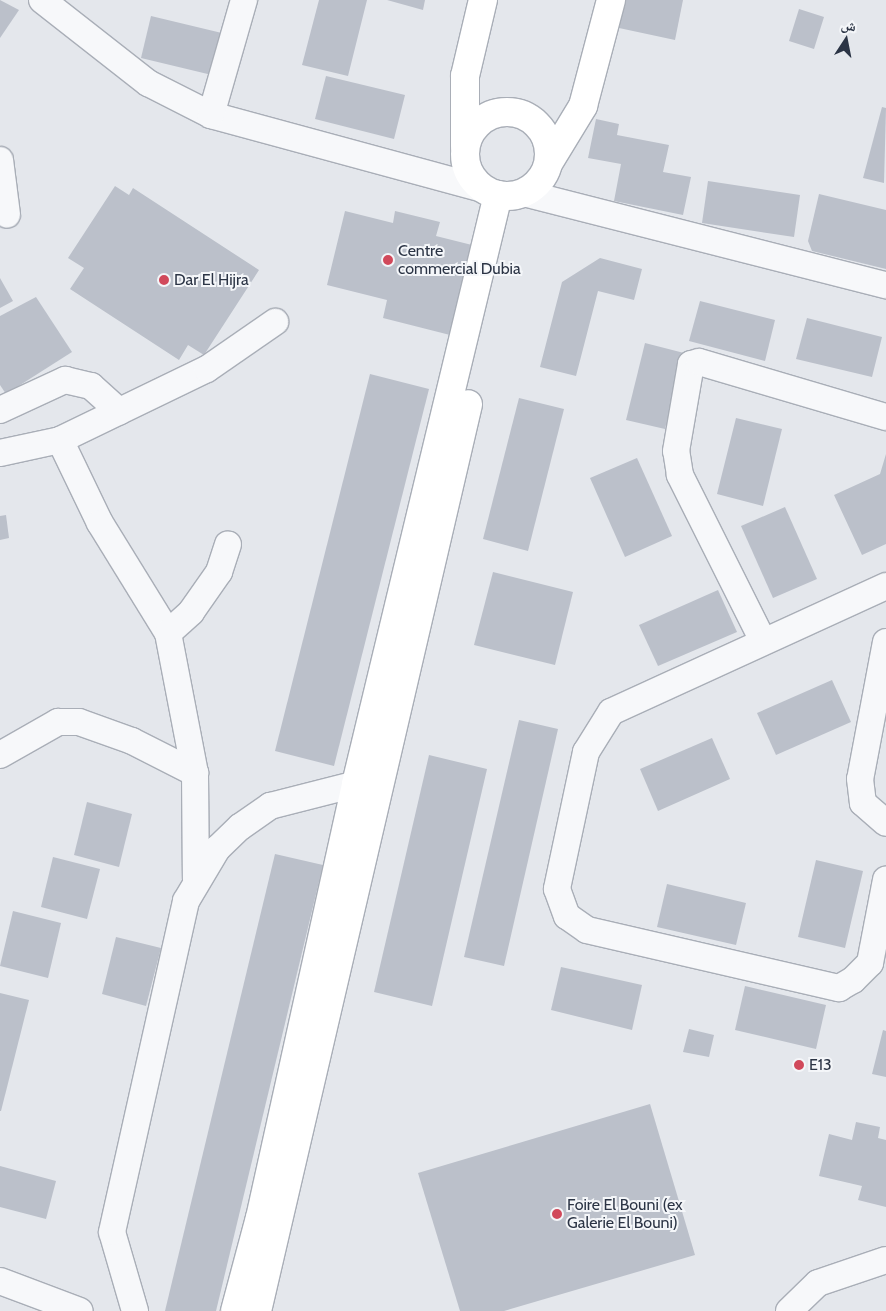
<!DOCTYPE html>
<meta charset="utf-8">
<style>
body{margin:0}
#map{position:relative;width:886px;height:1311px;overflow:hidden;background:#e4e7ec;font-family:Cabin,"Noto Naskh Arabic",sans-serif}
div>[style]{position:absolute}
.building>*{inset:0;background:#bbc0ca}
.roads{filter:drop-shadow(1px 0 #a9aeb7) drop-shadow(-1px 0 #a9aeb7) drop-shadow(0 1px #a9aeb7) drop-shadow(0 -1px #a9aeb7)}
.street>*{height:26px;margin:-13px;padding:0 13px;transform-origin:13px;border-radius:13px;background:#f7f8fa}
.secondary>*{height:28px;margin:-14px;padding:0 14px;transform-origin:14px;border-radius:14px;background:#fff}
.secondary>.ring{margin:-14px;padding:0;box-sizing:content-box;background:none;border:28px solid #fff;border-radius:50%}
.dots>*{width:14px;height:14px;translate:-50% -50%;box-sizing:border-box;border:2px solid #f4f6f9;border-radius:50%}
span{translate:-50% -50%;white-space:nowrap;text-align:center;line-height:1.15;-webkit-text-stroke:4px #f4f6f9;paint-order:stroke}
.poi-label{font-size:16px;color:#2b3445}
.left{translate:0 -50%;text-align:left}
.north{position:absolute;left:821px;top:15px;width:50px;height:50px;-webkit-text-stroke:4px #f4f6f9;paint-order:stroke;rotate:11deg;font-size:14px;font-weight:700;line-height:20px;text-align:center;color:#2b3445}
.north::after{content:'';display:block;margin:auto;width:18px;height:22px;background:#2b3445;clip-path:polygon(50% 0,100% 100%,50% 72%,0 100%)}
</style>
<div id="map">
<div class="building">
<div style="clip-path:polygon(0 0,19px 10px,0 38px)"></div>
<div style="clip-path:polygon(319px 0,367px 0,348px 76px,302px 65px)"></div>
<div style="clip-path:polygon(387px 0,425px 0,423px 10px)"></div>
<div style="clip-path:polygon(624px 0,683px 0,675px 40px,619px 28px)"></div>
<div style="clip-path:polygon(799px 9px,824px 17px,814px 49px,789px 41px)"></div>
<div style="clip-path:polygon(151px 16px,226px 34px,216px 76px,141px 58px)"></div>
<div style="clip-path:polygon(326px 76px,405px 95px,394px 139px,315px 119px)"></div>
<div style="clip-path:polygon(882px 107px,886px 108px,884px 183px,863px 178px)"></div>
<div style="clip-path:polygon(596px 119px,619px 124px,617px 135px,669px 145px,663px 172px,691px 177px,683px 215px,614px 201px,621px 164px,588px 158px)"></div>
<div style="clip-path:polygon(708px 181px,800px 195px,794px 237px,702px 223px)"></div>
<div style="clip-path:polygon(115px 186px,129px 195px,133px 188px,259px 270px,204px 355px,188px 345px,179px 360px,70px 289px,84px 268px,68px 258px)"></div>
<div style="clip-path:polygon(819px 194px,886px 210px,886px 269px,812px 251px,808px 241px)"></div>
<div style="clip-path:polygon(345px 211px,393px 223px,395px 211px,440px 222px,436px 236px,476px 246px,454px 336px,383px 318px,387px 300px,327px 285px)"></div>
<div style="clip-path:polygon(600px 258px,642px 269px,634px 300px,598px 291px,576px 376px,540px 367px,562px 282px)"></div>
<div style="clip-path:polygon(0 278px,13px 301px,0 308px)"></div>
<div style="clip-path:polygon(36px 297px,72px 352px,6px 394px,0 385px,0 316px)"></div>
<div style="clip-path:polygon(700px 301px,775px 320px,765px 361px,689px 341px)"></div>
<div style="clip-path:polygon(807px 318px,882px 337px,872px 377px,796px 359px)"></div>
<div style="clip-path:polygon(645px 343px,684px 353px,665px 429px,626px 420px)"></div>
<div style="clip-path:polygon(370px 374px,429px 389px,334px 766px,275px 751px)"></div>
<div style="clip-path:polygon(519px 398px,564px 409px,528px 551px,483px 539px)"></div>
<div style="clip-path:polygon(736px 418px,782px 429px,763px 506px,717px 494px)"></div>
<div style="clip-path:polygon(886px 454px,886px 544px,862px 555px,834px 495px,880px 474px)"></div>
<div style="clip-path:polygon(637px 458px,672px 536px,625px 557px,590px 478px)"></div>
<div style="clip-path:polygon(785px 507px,817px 579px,773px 598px,741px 526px)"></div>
<div style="clip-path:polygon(6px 515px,9px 538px,0 540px,0 516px)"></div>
<div style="clip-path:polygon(493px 572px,573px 592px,555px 665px,474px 645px)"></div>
<div style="clip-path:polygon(718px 590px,737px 632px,658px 666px,639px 625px)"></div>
<div style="clip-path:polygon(832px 680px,851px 722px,776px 755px,757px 713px)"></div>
<div style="clip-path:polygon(519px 720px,558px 729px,504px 966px,464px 957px)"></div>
<div style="clip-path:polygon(712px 738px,730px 779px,658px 811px,640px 769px)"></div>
<div style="clip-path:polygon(429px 755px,487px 769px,432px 1006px,374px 992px)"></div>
<div style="clip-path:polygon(87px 802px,132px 814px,119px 867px,74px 855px)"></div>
<div style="clip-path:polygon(275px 854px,323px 865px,216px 1311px,165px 1311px)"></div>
<div style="clip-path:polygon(53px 857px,100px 869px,87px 919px,41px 907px)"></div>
<div style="clip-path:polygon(816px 860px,863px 871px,845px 948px,798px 937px)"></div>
<div style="clip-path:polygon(667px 884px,746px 903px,736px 945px,657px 927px)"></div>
<div style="clip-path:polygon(13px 911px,61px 923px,48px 978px,0 966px)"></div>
<div style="clip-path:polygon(116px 937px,161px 948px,146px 1006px,102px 994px)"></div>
<div style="clip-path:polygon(561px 967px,642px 985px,632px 1030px,551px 1010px)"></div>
<div style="clip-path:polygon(745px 986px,826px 1005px,816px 1049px,735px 1030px)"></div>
<div style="clip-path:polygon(0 993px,29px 1000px,1px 1111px,0 1111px)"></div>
<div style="clip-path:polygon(689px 1029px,714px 1035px,709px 1057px,683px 1052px)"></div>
<div style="clip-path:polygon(883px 1030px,886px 1031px,886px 1077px,872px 1074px)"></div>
<div style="clip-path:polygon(650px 1104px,695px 1255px,504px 1311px,460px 1311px,418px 1173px)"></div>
<div style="clip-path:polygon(856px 1122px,880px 1127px,878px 1138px,886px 1140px,886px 1207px,858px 1200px,862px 1186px,819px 1176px,829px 1134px,852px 1140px)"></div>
<div style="clip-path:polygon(0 1166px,56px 1181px,46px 1219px,0 1207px)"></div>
</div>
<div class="roads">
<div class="street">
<div style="left:42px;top:0;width:135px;rotate:38.1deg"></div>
<div style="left:148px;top:83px;width:71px;rotate:26.9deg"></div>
<div style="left:211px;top:115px;width:283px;rotate:15.2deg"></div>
<div style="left:211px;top:115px;width:120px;rotate:-74deg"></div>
<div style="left:0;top:160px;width:55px;rotate:82.7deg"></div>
<div style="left:524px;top:193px;width:374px;rotate:14.3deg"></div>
<div style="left:0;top:410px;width:72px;rotate:-24.8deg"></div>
<div style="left:65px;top:380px;width:27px;rotate:13deg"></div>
<div style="left:91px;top:386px;width:38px;rotate:42deg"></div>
<div style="left:60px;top:440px;width:163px;rotate:-25.8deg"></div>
<div style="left:207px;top:369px;width:83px;rotate:-34.7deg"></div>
<div style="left:0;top:453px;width:61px;rotate:-12.2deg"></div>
<div style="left:60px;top:440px;width:92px;rotate:64.3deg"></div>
<div style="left:100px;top:523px;width:129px;rotate:58.3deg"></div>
<div style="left:168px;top:633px;width:143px;rotate:79.1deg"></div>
<div style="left:195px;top:773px;width:106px;rotate:89.5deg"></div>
<div style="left:886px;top:586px;width:302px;rotate:155.4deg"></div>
<div style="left:611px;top:712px;width:47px;rotate:122deg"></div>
<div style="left:586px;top:752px;width:140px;rotate:102deg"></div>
<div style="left:557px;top:889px;width:29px;rotate:70deg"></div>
<div style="left:567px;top:916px;width:24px;rotate:35deg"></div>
<div style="left:587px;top:930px;width:259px;rotate:13deg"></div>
<div style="left:839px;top:988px;width:16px;rotate:-30deg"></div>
<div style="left:853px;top:980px;width:24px;rotate:-45deg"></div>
<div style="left:870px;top:963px;width:85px;rotate:-79.1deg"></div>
<div style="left:168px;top:633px;width:31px;rotate:-42deg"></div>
<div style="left:191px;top:612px;width:49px;rotate:-55deg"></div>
<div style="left:219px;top:572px;width:29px;rotate:-72deg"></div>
<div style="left:763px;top:641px;width:186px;rotate:-116.6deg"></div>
<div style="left:680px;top:475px;width:24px;rotate:-99deg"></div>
<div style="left:676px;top:451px;width:88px;rotate:-80.2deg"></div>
<div style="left:691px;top:364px;width:8px;rotate:-14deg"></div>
<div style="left:699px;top:362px;width:195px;rotate:16.4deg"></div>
<div style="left:886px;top:642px;width:139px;rotate:100.7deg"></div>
<div style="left:860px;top:779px;width:24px;rotate:83deg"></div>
<div style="left:863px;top:803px;width:30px;rotate:41deg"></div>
<div style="left:0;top:755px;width:67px;rotate:-29.6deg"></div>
<div style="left:58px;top:722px;width:21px"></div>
<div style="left:79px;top:722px;width:56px;rotate:19.7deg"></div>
<div style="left:132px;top:741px;width:71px;rotate:26.9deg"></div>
<div style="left:0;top:1281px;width:85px;rotate:20.6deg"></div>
<div style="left:135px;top:1311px;width:82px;rotate:-106.2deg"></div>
<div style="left:112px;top:1232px;width:339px;rotate:-77.4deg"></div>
<div style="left:186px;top:901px;width:61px;rotate:-59.2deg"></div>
<div style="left:217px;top:849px;width:32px;rotate:-44deg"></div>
<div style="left:240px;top:827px;width:37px;rotate:-35deg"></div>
<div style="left:270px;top:806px;width:89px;rotate:-14.3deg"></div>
<div style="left:789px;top:1311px;width:40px;rotate:-44deg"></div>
<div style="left:818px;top:1283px;width:72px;rotate:-18.7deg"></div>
</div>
<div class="secondary">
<div class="ring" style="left:465px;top:112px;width:56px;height:56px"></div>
<div style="left:465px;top:146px;width:70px;rotate:-90deg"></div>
<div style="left:465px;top:76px;width:78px;rotate:-76.7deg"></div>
<div style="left:549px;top:162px;width:66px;rotate:-58.7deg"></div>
<div style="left:583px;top:106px;width:110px;rotate:-75.2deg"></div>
<div style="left:235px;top:1311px;width:96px;rotate:-75deg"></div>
<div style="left:260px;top:1218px;width:444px;rotate:-77.5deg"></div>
<div style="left:356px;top:784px;width:606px;rotate:-76.45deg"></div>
<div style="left:257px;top:1311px;width:931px;rotate:-76.9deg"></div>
</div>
</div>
<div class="dots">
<div style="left:388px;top:260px;background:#d1495b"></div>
<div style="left:164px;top:280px;background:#d1495b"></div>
<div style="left:799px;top:1065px;background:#d1495b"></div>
<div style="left:557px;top:1214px;background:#d1495b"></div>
</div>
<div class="poi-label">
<span class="left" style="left:398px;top:260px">Centre<br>commercial Dubia</span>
<span class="left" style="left:174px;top:280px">Dar El Hijra</span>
<span class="left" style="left:809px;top:1065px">E13</span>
<span class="left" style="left:567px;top:1214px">Foire El Bouni (ex<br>Galerie El Bouni)</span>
</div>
<div class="north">ش</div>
</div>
